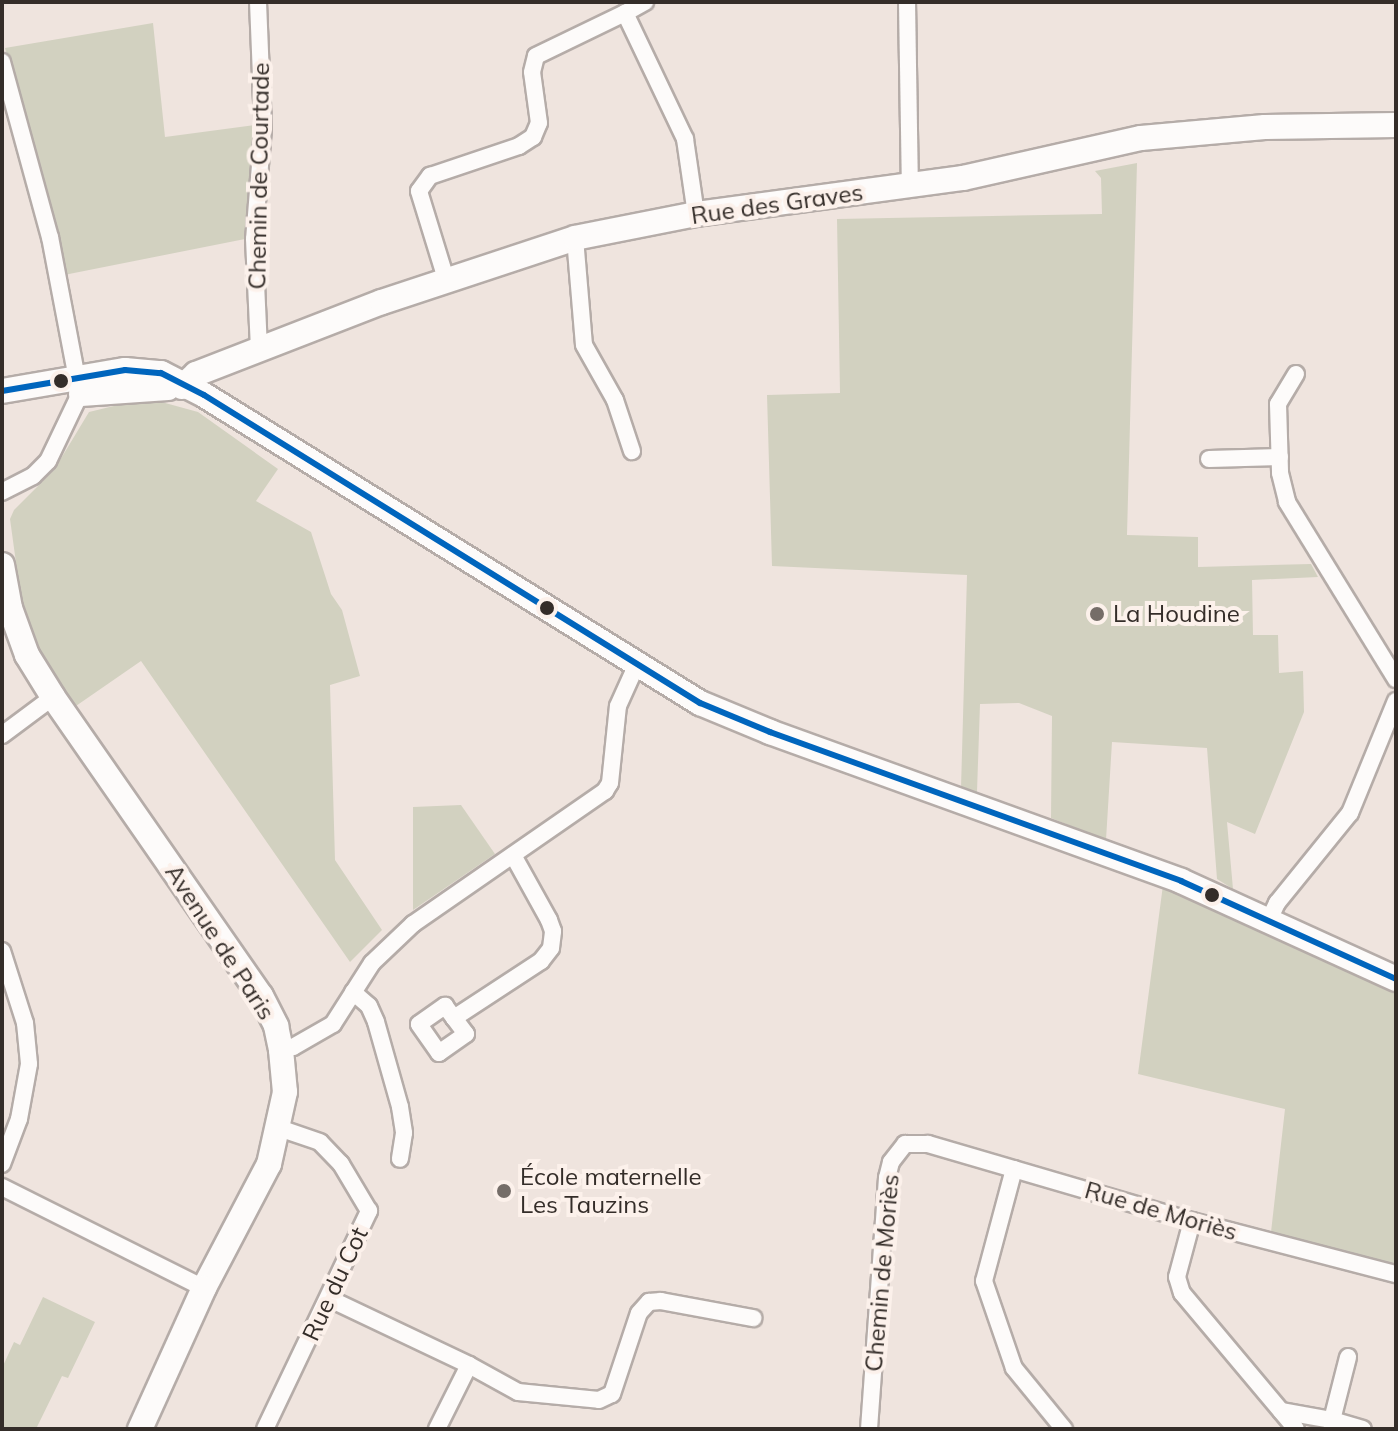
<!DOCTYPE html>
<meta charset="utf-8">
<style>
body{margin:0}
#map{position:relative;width:1398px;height:1431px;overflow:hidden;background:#efe4de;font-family:Mulish,sans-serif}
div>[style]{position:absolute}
.green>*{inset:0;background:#d2d1c0}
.roads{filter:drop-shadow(2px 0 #b5aca8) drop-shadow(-2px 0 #b5aca8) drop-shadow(0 2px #b5aca8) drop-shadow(0 -2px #b5aca8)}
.street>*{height:16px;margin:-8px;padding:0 8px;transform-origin:8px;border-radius:8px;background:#fdfbfa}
.secondary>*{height:24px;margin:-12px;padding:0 12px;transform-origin:12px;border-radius:12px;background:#fdfbfa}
.bus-1>*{height:6px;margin:-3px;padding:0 3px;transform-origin:3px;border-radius:3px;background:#0065bd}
.dots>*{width:22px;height:22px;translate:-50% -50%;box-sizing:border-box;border:4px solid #fcf1eb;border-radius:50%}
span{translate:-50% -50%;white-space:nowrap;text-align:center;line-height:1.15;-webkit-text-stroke:8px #fcf1eb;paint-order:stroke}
.street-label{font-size:24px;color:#342d29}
.poi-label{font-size:24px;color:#342d29}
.left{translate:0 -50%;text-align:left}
.frame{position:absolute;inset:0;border:4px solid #342d29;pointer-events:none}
</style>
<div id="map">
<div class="green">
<div style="clip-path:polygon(153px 23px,165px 137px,255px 125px,250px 238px,64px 275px,5px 48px)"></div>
<div style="clip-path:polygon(1137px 163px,1127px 535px,1198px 537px,1198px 567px,1311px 564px,1318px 577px,1252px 580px,1253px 635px,1278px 635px,1279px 673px,1303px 671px,1304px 712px,1255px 834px,1227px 822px,1233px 889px,1217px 879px,1207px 748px,1112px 742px,1106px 840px,1051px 818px,1052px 716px,1019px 703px,980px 704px,977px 792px,961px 788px,967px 575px,772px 566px,767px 395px,840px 393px,837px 219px,1102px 214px,1101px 178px,1095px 171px)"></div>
<div style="clip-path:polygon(147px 398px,198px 412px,278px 469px,256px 501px,311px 532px,331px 594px,342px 610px,360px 676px,330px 685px,335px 860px,382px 930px,350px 962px,141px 661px,73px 708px,34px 645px,21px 599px,10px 519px,14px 510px,54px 470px,89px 412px)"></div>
<div style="clip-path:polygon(461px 805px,495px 854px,413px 910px,413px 807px)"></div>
<div style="clip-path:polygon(1163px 885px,1396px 992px,1396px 1264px,1271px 1232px,1285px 1109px,1138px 1074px)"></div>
<div style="clip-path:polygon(43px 1297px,95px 1322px,68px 1378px,62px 1376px,36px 1429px,2px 1429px,2px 1368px,14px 1342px,20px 1345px)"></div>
</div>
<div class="roads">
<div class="street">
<div style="left:258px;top:2px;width:126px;rotate:87.7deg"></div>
<div style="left:263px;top:128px;width:111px;rotate:94.6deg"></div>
<div style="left:254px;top:239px;width:111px;rotate:87.4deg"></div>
<div style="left:907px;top:2px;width:183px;rotate:89.1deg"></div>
<div style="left:625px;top:13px;width:23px;rotate:-29deg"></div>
<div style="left:2px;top:62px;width:181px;rotate:74.7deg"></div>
<div style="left:50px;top:237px;width:160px;rotate:79.2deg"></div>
<div style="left:80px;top:394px;width:74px;rotate:115.5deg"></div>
<div style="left:48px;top:461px;width:21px;rotate:135deg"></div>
<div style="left:33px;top:476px;width:35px;rotate:153deg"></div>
<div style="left:575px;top:238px;width:107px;rotate:85.2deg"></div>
<div style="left:584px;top:345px;width:63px;rotate:60.6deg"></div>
<div style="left:615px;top:400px;width:54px;rotate:71.6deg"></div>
<div style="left:446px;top:279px;width:92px;rotate:-107.1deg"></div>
<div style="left:419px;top:191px;width:19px;rotate:-54deg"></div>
<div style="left:430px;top:176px;width:94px;rotate:-18.6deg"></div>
<div style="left:519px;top:146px;width:17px;rotate:-33deg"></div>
<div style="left:533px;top:137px;width:15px;rotate:-67deg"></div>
<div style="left:539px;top:123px;width:51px;rotate:-97.8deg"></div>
<div style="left:532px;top:72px;width:16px;rotate:-76deg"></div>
<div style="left:536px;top:56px;width:99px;rotate:-25.8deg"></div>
<div style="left:625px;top:13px;width:140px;rotate:64.5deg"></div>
<div style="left:685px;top:139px;width:76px;rotate:81.7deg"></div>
<div style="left:1296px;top:374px;width:35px;rotate:121deg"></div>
<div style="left:1278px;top:404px;width:69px;rotate:88.3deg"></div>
<div style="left:1280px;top:473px;width:30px;rotate:76deg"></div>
<div style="left:1287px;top:502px;width:208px;rotate:58.4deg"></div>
<div style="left:1209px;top:459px;width:71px;rotate:-1.6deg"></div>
<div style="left:2px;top:735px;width:64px;rotate:-36.7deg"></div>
<div style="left:1269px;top:920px;width:19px;rotate:-65deg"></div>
<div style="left:1277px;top:903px;width:116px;rotate:-51deg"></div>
<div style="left:1350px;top:813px;width:121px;rotate:-67.7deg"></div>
<div style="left:2px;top:951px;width:76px;rotate:72.3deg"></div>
<div style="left:25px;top:1023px;width:41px;rotate:84.4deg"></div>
<div style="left:29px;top:1064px;width:56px;rotate:100.3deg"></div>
<div style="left:19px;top:1119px;width:48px;rotate:110.7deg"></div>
<div style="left:353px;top:992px;width:21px;rotate:41deg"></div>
<div style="left:369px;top:1006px;width:17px;rotate:66deg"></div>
<div style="left:376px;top:1022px;width:88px;rotate:74.2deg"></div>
<div style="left:400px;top:1107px;width:26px;rotate:81deg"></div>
<div style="left:404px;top:1133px;width:26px;rotate:99deg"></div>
<div style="left:454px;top:1018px;width:20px;rotate:53deg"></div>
<div style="left:466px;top:1034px;width:33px;rotate:145deg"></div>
<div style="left:439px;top:1053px;width:35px;rotate:-125deg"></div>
<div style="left:419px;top:1024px;width:32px;rotate:-35deg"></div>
<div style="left:445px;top:1006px;width:15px;rotate:53deg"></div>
<div style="left:454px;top:1018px;width:104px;rotate:-33.2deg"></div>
<div style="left:541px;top:961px;width:16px;rotate:-52deg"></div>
<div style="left:551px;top:948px;width:17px;rotate:-83deg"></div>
<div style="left:553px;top:931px;width:12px;rotate:-110deg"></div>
<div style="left:549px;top:920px;width:74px;rotate:-119deg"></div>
<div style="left:281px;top:1050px;width:12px;rotate:-14deg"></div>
<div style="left:293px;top:1047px;width:46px;rotate:-29.9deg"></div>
<div style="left:333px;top:1024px;width:72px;rotate:-57.4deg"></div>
<div style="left:372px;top:963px;width:57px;rotate:-43.6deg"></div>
<div style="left:413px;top:924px;width:234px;rotate:-34.7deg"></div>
<div style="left:605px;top:791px;width:9px;rotate:-58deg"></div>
<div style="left:610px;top:783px;width:77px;rotate:-84.1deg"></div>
<div style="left:618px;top:706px;width:46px;rotate:-65.7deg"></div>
<div style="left:1014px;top:1169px;width:116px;rotate:105deg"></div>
<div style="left:984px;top:1281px;width:92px;rotate:71deg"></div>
<div style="left:1014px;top:1368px;width:79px;rotate:50.7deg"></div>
<div style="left:2px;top:1187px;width:226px;rotate:26.6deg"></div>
<div style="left:1192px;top:1221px;width:58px;rotate:105deg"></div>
<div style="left:1177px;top:1277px;width:17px;rotate:73deg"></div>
<div style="left:1182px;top:1293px;width:177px;rotate:50deg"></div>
<div style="left:330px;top:1299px;width:154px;rotate:25.4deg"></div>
<div style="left:469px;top:1365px;width:72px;rotate:116.6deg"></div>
<div style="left:469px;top:1365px;width:56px;rotate:28.9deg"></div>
<div style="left:518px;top:1392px;width:81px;rotate:5.6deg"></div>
<div style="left:599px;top:1400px;width:14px;rotate:-25deg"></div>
<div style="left:612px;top:1394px;width:85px;rotate:-71.6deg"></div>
<div style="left:639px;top:1313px;width:15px;rotate:-48deg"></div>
<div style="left:649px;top:1302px;width:12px;rotate:-5deg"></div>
<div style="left:661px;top:1301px;width:94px;rotate:10.5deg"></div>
<div style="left:1281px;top:1411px;width:52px;rotate:10deg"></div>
<div style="left:1332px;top:1420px;width:65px;rotate:-75.7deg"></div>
<div style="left:1332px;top:1427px;width:7px;rotate:-90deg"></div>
<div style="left:1332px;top:1420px;width:32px;rotate:16deg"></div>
<div style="left:265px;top:1429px;width:242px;rotate:-64.5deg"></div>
<div style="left:369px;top:1211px;width:55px;rotate:-120.8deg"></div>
<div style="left:341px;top:1164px;width:30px;rotate:-134deg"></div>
<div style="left:320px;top:1142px;width:43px;rotate:-161.1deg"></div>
<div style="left:869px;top:1429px;width:252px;rotate:-85.9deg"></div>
<div style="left:887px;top:1178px;width:16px;rotate:-76deg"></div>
<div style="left:891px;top:1162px;width:23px;rotate:-52deg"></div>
<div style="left:905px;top:1144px;width:23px"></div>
<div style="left:928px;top:1144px;width:275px;rotate:16.3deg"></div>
<div style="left:1192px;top:1221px;width:211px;rotate:14.6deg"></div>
</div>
<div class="secondary">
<div style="left:182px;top:387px;width:19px;rotate:-43deg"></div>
<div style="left:196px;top:374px;width:199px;rotate:-21.2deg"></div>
<div style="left:382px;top:302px;width:203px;rotate:-18.3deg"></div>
<div style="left:575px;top:238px;width:123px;rotate:-11.2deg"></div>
<div style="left:696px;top:214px;width:269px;rotate:-7.7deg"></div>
<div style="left:963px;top:178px;width:182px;rotate:-12.7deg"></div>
<div style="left:1141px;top:138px;width:124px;rotate:-5.1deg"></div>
<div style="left:1265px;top:127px;width:131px;rotate:-0.9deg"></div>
<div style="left:2px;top:391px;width:125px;rotate:-9.7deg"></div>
<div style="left:125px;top:370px;width:36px;rotate:5deg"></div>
<div style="left:161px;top:373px;width:48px;rotate:27.1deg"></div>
<div style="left:204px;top:395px;width:584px;rotate:31.84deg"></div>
<div style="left:700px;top:703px;width:76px;rotate:22.5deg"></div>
<div style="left:770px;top:732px;width:437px;rotate:19.9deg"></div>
<div style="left:1181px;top:881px;width:236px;rotate:24.5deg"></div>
<div style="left:81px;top:394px;width:87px;rotate:-3.9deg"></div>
<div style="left:2px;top:565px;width:44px;rotate:79.5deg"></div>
<div style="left:10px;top:608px;width:50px;rotate:70.1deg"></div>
<div style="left:27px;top:655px;width:49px;rotate:58.2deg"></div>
<div style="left:53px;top:697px;width:364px;rotate:55.2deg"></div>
<div style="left:261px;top:996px;width:34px;rotate:63deg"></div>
<div style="left:276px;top:1026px;width:25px;rotate:78deg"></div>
<div style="left:281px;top:1050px;width:42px;rotate:84.6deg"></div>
<div style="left:285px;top:1092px;width:74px;rotate:102.5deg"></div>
<div style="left:269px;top:1164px;width:140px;rotate:117.7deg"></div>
<div style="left:204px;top:1288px;width:155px;rotate:114.4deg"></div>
</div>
</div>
<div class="bus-1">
<div style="left:2px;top:391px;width:125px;rotate:-9.7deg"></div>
<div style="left:125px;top:370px;width:36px;rotate:5deg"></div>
<div style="left:161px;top:373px;width:48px;rotate:27.1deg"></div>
<div style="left:204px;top:395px;width:584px;rotate:31.84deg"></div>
<div style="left:700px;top:703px;width:76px;rotate:22.5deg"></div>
<div style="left:770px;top:732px;width:437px;rotate:19.9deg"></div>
<div style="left:1181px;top:881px;width:236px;rotate:24.5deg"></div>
</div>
<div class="dots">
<div style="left:61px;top:381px;background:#342d29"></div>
<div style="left:547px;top:608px;background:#342d29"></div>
<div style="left:1097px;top:614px;background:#756d68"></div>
<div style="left:1212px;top:895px;background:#342d29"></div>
<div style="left:504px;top:1191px;background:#756d68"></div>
</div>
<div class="street-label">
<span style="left:259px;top:176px;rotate:-89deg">Chemin de Courtade</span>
<span style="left:777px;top:204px;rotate:-8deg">Rue des Graves</span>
<span style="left:220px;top:942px;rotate:57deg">Avenue de Paris</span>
<span style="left:1161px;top:1211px;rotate:16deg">Rue de Moriès</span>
<span style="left:882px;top:1273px;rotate:-85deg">Chemin de Moriès</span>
<span style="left:335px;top:1284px;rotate:-65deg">Rue du Cot</span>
</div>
<div class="poi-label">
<span class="left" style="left:1113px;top:614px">La Houdine</span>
<span class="left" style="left:520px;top:1191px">École maternelle<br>Les Tauzins</span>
</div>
<div class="frame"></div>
</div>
